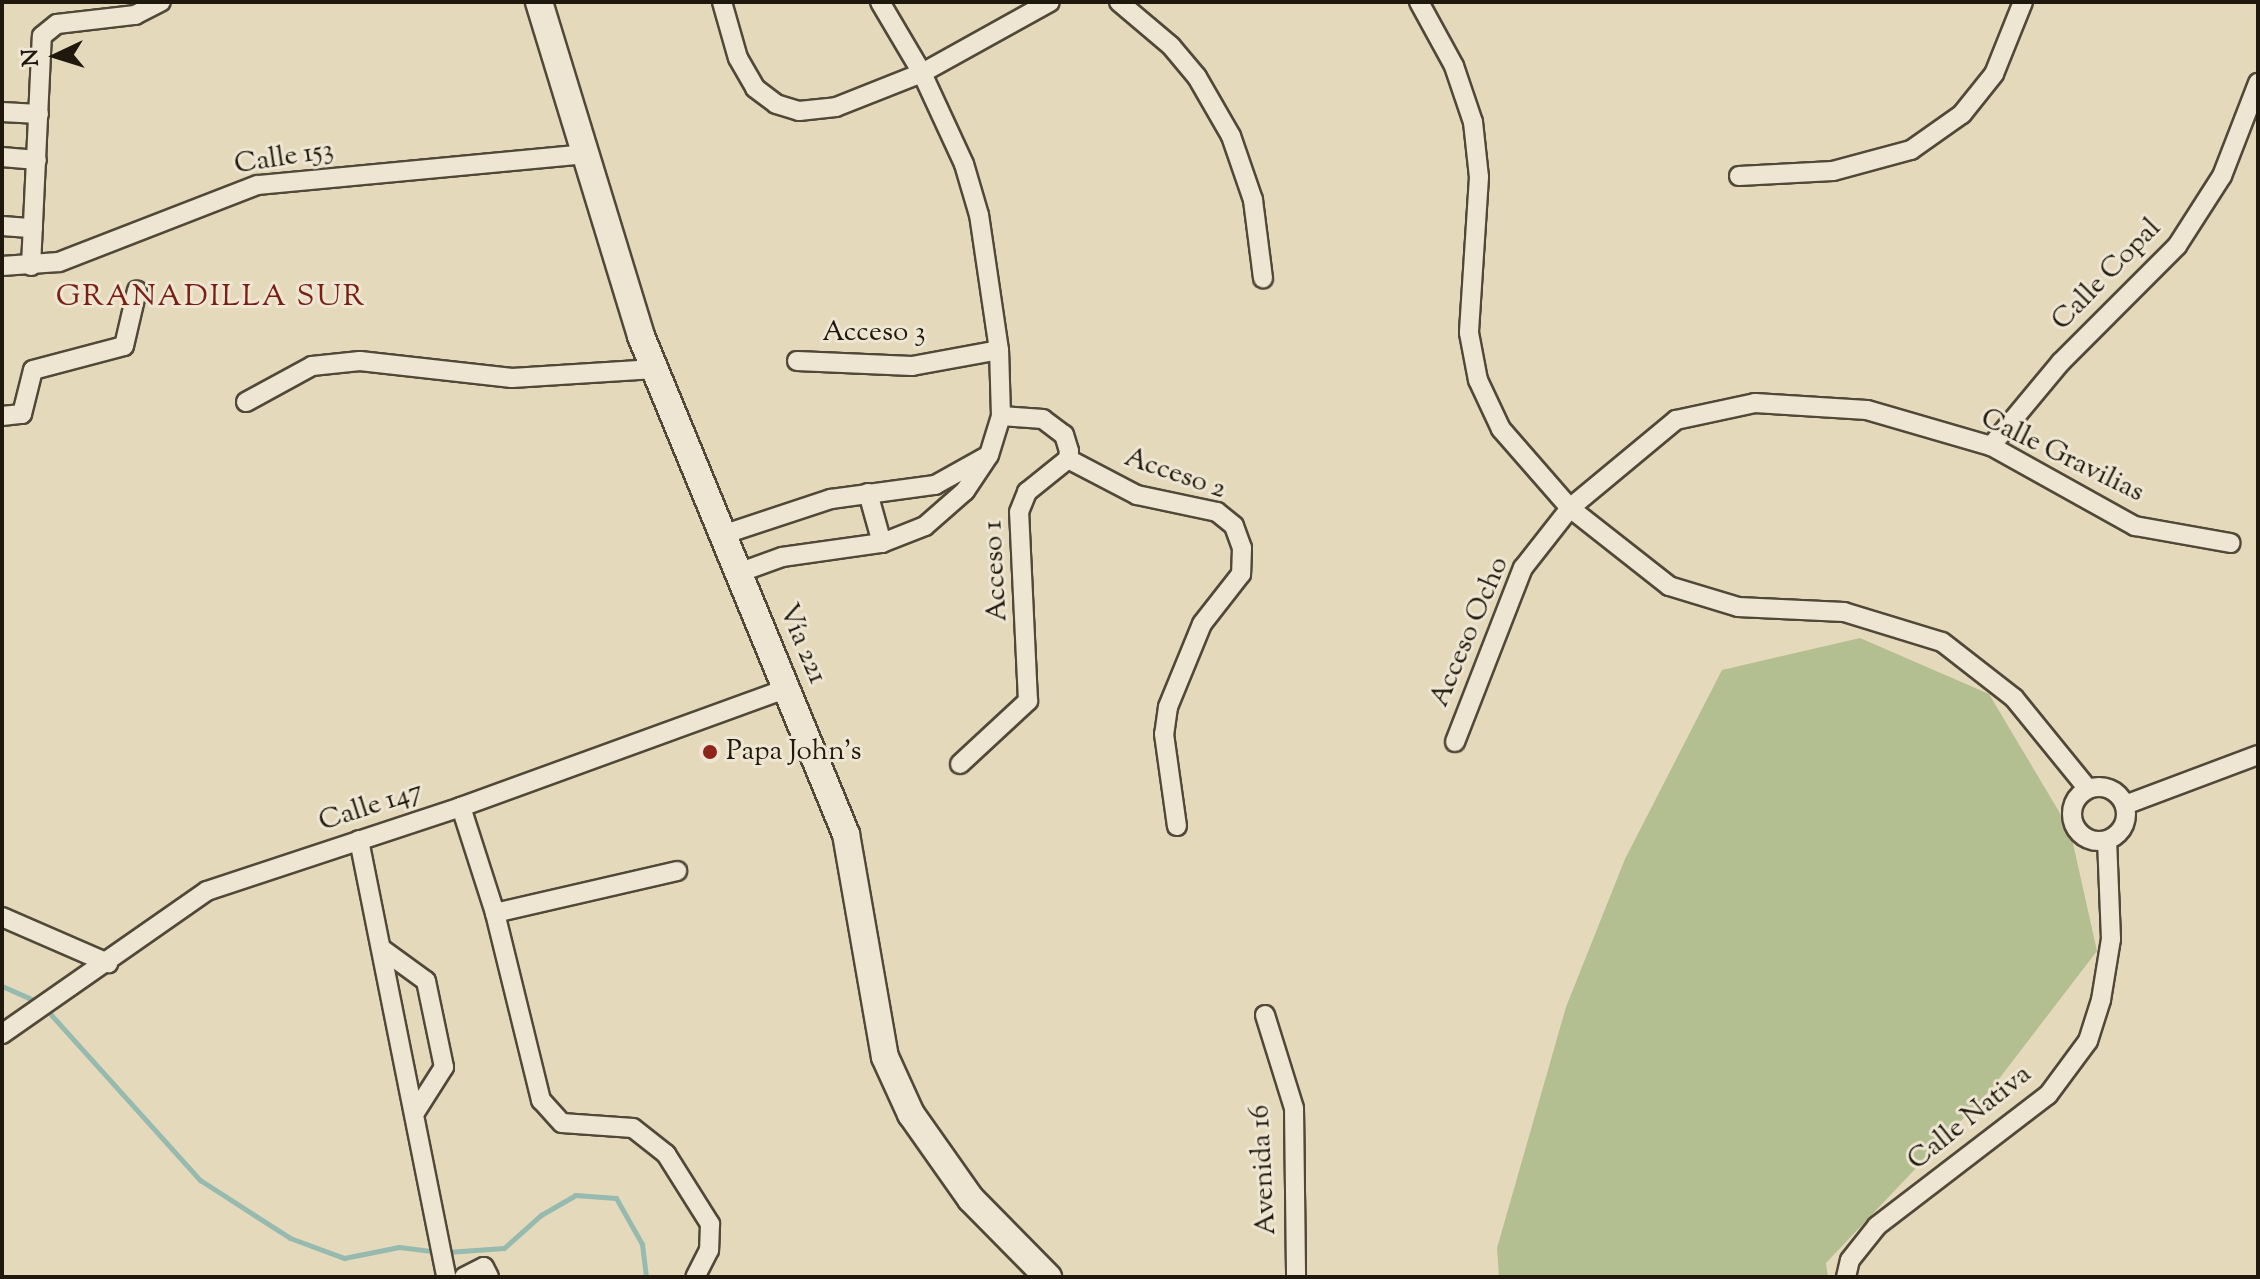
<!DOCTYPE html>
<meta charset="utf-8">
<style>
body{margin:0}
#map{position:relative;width:2260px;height:1279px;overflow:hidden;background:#e5d9bc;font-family:"Sorts Mill Goudy",serif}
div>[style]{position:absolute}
.green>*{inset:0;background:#b4bf91}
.stream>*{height:5px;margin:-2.5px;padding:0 2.5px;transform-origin:2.5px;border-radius:2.5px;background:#96baaf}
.roads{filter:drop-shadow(2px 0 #514838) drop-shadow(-2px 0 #514838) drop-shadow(0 2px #514838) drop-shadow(0 -2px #514838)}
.street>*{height:18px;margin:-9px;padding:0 9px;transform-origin:9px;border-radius:9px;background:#eee6d3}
.street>.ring{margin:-9px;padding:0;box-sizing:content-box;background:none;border:18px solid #eee6d3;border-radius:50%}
.secondary>*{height:26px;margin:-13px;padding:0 13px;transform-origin:13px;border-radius:13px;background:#eee6d3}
.dots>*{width:22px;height:22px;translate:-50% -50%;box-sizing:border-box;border:4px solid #eee6d3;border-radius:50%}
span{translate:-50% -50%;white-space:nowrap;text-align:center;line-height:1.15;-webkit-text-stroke:6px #eee6d3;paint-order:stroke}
.street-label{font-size:28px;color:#20180c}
.poi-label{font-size:28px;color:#20180c}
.left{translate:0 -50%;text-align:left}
.neighbourhood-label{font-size:30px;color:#7a1f14;letter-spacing:2px}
.frame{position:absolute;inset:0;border:4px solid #20180c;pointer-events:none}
.north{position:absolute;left:16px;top:16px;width:80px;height:80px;-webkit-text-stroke:6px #eee6d3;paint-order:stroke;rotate:266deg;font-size:22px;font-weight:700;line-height:32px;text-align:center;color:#20180c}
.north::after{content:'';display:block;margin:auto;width:28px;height:36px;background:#20180c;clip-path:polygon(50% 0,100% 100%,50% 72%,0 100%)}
</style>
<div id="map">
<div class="green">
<div style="clip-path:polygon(1860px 638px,1989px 694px,2070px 830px,2097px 951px,1992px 1088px,1826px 1263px,1828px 1277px,1499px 1277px,1497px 1248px,1566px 1007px,1625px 859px,1722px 670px)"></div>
</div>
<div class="stream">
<div style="left:2px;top:986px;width:39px;rotate:24deg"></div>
<div style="left:45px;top:1008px;width:232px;rotate:48deg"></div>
<div style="left:200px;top:1180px;width:107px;rotate:32.8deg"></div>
<div style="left:290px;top:1238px;width:58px;rotate:20.3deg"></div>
<div style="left:344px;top:1258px;width:56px;rotate:-11.3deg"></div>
<div style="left:399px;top:1247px;width:38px;rotate:7deg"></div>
<div style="left:447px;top:1252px;width:57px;rotate:-4deg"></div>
<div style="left:504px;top:1248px;width:50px;rotate:-41.7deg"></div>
<div style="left:541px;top:1215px;width:39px;rotate:-30deg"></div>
<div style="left:575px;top:1195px;width:41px;rotate:4.2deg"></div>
<div style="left:616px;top:1198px;width:53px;rotate:60.5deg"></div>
<div style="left:642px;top:1244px;width:33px;rotate:83deg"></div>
</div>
<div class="roads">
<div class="street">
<div style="left:722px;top:2px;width:58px;rotate:74.1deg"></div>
<div style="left:738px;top:58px;width:34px;rotate:60deg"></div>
<div style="left:755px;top:88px;width:26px;rotate:37deg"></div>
<div style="left:776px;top:104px;width:24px;rotate:17deg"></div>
<div style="left:799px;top:111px;width:37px;rotate:-6deg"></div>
<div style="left:836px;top:107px;width:92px;rotate:-21.6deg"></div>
<div style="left:922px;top:73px;width:146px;rotate:-29deg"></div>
<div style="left:1119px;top:2px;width:68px;rotate:40.2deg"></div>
<div style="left:1171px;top:46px;width:40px;rotate:50deg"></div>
<div style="left:1197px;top:77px;width:68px;rotate:60deg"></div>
<div style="left:1231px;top:136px;width:68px;rotate:71deg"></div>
<div style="left:1253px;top:200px;width:79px;rotate:82.7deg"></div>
<div style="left:1419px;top:2px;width:73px;rotate:61.3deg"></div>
<div style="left:1454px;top:66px;width:59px;rotate:71.3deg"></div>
<div style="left:1473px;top:122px;width:55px;rotate:83.8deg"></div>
<div style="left:1479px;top:177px;width:156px;rotate:93.7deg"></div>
<div style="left:1469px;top:333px;width:48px;rotate:79.2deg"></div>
<div style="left:1478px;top:380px;width:54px;rotate:64.9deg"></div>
<div style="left:1501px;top:429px;width:105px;rotate:48.9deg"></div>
<div style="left:1570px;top:508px;width:126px;rotate:38.2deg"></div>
<div style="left:1669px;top:586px;width:72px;rotate:16.9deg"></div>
<div style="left:1738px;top:607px;width:106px;rotate:2.7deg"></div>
<div style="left:1844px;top:612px;width:102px;rotate:17deg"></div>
<div style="left:1942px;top:642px;width:91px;rotate:37.9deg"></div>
<div style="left:2014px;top:698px;width:117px;rotate:50.9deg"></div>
<div style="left:2px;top:112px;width:37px;rotate:3deg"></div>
<div style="left:2px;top:157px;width:35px;rotate:5deg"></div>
<div style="left:1739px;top:176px;width:94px;rotate:-3deg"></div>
<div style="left:1833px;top:171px;width:81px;rotate:-15.1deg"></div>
<div style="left:1911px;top:150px;width:62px;rotate:-35.2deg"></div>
<div style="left:1962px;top:114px;width:51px;rotate:-51.3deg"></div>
<div style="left:1994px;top:74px;width:78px;rotate:-68.1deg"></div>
<div style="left:2px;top:226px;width:31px;rotate:4deg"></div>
<div style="left:2px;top:266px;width:57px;rotate:-4deg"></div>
<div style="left:59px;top:262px;width:213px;rotate:-21.2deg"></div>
<div style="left:258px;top:185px;width:329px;rotate:-5.4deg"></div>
<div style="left:31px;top:266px;width:230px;rotate:-87.3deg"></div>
<div style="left:42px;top:36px;width:19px;rotate:-39deg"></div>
<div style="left:57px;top:24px;width:79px;rotate:-6.6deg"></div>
<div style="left:135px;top:15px;width:29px;rotate:-27deg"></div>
<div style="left:797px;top:361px;width:115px;rotate:2.5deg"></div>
<div style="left:912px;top:366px;width:88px;rotate:-10.4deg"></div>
<div style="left:246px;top:402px;width:75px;rotate:-28.6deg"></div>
<div style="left:312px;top:366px;width:48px;rotate:-5.9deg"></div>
<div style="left:360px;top:361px;width:153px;rotate:6.4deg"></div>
<div style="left:512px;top:378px;width:143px;rotate:-3.6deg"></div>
<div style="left:2px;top:416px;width:20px;rotate:-6deg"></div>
<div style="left:22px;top:414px;width:45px;rotate:-76deg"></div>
<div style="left:33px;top:370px;width:94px;rotate:-14.8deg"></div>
<div style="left:124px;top:346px;width:57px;rotate:-76.9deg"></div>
<div style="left:1991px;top:446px;width:109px;rotate:-50.2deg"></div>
<div style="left:2061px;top:362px;width:164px;rotate:-45deg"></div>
<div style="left:2177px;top:246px;width:83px;rotate:-57.3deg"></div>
<div style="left:2222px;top:176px;width:100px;rotate:-68.8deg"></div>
<div style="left:1068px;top:459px;width:78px;rotate:27.6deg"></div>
<div style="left:1137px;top:495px;width:82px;rotate:12deg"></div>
<div style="left:1217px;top:512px;width:22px;rotate:39deg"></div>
<div style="left:1234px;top:526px;width:23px;rotate:70deg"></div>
<div style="left:1242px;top:548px;width:26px;rotate:92deg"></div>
<div style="left:1241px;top:574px;width:63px;rotate:128deg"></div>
<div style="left:1202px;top:624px;width:90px;rotate:112.3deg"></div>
<div style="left:1168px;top:707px;width:27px;rotate:98deg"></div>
<div style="left:1164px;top:734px;width:93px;rotate:82deg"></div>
<div style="left:868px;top:493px;width:52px;rotate:74.4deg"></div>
<div style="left:722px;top:535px;width:115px;rotate:-18.3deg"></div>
<div style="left:831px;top:499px;width:105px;rotate:-7.7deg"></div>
<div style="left:935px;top:485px;width:60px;rotate:-29.1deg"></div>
<div style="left:738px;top:573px;width:47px;rotate:-20deg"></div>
<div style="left:782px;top:557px;width:101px;rotate:-8deg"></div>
<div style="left:882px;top:543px;width:46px;rotate:-21.6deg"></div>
<div style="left:925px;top:526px;width:53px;rotate:-41.2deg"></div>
<div style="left:965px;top:491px;width:43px;rotate:-56.3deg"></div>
<div style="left:989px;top:455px;width:41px;rotate:-72.9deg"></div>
<div style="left:1001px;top:416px;width:66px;rotate:-91.7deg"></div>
<div style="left:999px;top:350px;width:136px;rotate:-98.4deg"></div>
<div style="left:979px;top:215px;width:53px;rotate:-106.4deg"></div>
<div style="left:964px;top:164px;width:100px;rotate:-114.8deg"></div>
<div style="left:922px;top:73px;width:82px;rotate:-120.6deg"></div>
<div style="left:1455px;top:742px;width:187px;rotate:-68.7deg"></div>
<div style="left:1523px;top:568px;width:76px;rotate:-51.9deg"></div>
<div style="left:1570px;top:508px;width:138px;rotate:-39.7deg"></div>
<div style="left:1676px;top:420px;width:81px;rotate:-12.1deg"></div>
<div style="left:1755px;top:403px;width:112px;rotate:3.6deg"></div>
<div style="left:1867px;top:410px;width:129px;rotate:16.2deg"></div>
<div style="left:1991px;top:446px;width:165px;rotate:29.1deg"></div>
<div style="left:2135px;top:526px;width:97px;rotate:10.1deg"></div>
<div style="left:960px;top:764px;width:93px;rotate:-42.8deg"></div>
<div style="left:1028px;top:701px;width:189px;rotate:-92.7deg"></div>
<div style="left:1019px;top:512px;width:22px;rotate:-68deg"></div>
<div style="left:1027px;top:492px;width:53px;rotate:-38.8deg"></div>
<div style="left:1068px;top:459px;width:8px;rotate:-83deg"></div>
<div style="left:1069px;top:451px;width:17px;rotate:-107deg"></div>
<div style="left:1064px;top:435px;width:26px;rotate:-143deg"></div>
<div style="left:1043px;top:419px;width:42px;rotate:-175.9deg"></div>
<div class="ring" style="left:2072px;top:787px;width:36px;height:36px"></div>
<div style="left:2125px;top:805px;width:142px;rotate:-20.6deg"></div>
<div style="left:461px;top:807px;width:111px;rotate:72.2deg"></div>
<div style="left:495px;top:913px;width:193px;rotate:76.2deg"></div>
<div style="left:541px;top:1100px;width:31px;rotate:48deg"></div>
<div style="left:562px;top:1123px;width:71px;rotate:4deg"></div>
<div style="left:633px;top:1128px;width:42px;rotate:38.2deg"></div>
<div style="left:666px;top:1154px;width:83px;rotate:57.8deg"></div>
<div style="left:710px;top:1224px;width:26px;rotate:92deg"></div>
<div style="left:709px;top:1250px;width:30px;rotate:117deg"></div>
<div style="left:359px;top:840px;width:446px;rotate:78.7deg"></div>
<div style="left:495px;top:913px;width:187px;rotate:-13deg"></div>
<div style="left:2px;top:917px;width:116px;rotate:23.5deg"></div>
<div style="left:382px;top:949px;width:54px;rotate:36deg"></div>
<div style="left:426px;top:981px;width:88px;rotate:78.2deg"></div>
<div style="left:444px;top:1067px;width:52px;rotate:122.5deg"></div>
<div style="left:1265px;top:1015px;width:97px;rotate:72.7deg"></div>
<div style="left:1294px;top:1108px;width:169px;rotate:89.3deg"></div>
<div style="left:2px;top:1034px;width:250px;rotate:-34.9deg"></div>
<div style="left:207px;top:891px;width:268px;rotate:-18.3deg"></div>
<div style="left:461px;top:807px;width:346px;rotate:-20deg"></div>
<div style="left:464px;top:1277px;width:22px;rotate:-27deg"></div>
<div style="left:484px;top:1267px;width:11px;rotate:63deg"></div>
<div style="left:1846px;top:1277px;width:17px;rotate:-77deg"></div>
<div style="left:1850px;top:1260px;width:43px;rotate:-51.5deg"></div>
<div style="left:1877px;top:1226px;width:215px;rotate:-37.5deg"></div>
<div style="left:2048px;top:1095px;width:67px;rotate:-53.5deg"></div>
<div style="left:2088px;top:1041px;width:43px;rotate:-72.4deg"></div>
<div style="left:2101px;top:1000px;width:62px;rotate:-80.7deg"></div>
<div style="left:2111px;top:939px;width:98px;rotate:-92.3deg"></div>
</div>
<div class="secondary">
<div style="left:539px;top:2px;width:349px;rotate:73deg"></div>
<div style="left:641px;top:336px;width:539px;rotate:67.63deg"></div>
<div style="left:846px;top:834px;width:226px;rotate:80.1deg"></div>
<div style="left:885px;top:1057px;width:63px;rotate:65.5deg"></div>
<div style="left:911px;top:1114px;width:104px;rotate:54.8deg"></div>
<div style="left:971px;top:1199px;width:110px;rotate:45.4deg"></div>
</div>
</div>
<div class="dots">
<div style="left:710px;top:752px;background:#8f2418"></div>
</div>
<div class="street-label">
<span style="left:284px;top:158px;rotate:-9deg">Calle 153</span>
<span style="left:2107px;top:275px;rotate:-46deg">Calle Copal</span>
<span style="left:874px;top:333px">Acceso 3</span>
<span style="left:2062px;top:456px;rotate:26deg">Calle Gravilias</span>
<span style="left:1175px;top:474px;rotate:19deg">Acceso 2</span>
<span style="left:996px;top:571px;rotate:-93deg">Acceso 1</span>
<span style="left:1470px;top:632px;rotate:-67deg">Acceso Ocho</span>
<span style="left:802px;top:644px;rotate:67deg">Vía 221</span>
<span style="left:371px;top:807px;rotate:-18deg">Calle 147</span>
<span style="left:1970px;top:1118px;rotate:-39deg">Calle Nativa</span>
<span style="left:1264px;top:1170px;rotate:-93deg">Avenida 16</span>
</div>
<div class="poi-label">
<span class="left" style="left:726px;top:752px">Papa John's</span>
</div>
<div class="neighbourhood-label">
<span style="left:211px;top:298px">GRANADILLA SUR</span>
</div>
<div class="frame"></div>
<div class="north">N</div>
</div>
